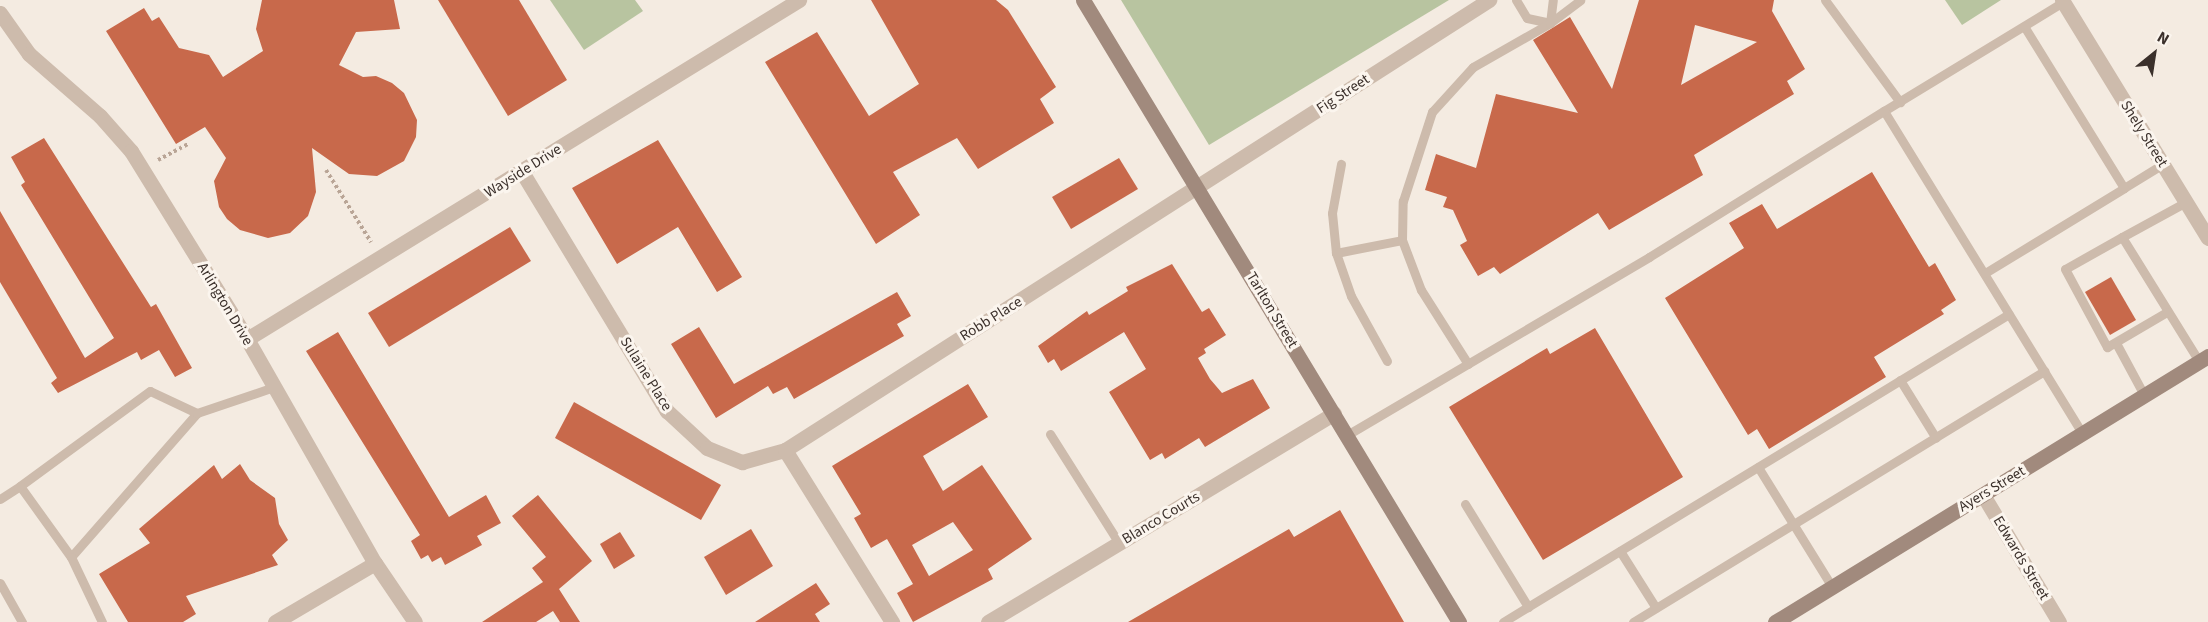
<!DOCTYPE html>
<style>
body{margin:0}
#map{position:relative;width:2208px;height:622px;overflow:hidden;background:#f4ebe1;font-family:"Source Sans 3",sans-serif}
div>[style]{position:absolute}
.green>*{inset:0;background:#b8c4a0}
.building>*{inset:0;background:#c8694b}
.path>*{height:4px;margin-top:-2px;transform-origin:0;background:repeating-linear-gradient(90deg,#b9a596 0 3px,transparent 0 6px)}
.lane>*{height:9px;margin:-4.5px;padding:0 4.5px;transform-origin:4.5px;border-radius:4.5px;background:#cdbbac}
.street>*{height:15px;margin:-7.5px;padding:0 7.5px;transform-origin:7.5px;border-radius:7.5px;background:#cdbbac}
.secondary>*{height:15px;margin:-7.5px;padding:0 7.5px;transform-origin:7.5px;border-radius:7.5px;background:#a18a7d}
span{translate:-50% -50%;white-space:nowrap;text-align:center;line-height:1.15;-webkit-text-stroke:6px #fbf5ee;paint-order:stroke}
.street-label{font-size:15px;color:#3b302b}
.north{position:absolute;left:2124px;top:24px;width:60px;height:60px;-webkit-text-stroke:4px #fbf5ee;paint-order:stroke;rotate:30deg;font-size:16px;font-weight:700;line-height:24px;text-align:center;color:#3b302b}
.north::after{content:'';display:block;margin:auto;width:21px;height:27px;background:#3b302b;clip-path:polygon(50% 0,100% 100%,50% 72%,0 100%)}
</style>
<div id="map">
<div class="green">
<div style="clip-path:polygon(550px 0,635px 0,643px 11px,584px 50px)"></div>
<div style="clip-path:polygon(1121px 0,1449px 0,1209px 145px)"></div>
<div style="clip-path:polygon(1945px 0,2001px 0,1962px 25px)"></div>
</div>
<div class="building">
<div style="clip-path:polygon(262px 0,394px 0,400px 29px,356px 32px,339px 65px,363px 77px,376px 76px,392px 83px,404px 93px,417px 120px,416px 137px,404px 161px,377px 176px,349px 174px,312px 148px,316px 192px,308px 216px,290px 233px,268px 238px,240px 230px,227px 219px,219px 207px,214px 181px,226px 158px,205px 127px,176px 144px,106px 31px,144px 8px,152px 21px,159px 17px,179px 48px,209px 55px,223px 77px,263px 51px,256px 29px)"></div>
<div style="clip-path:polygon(438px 0,519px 0,567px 80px,508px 116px)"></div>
<div style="clip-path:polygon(871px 0,996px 0,1008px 10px,1056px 87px,1040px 99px,1054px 123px,978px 169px,957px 138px,893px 172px,920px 215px,876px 244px,765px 62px,817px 32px,869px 116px,919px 84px)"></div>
<div style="clip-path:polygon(evenodd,1639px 0,1774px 0,1772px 11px,1805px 69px,1787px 81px,1794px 94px,1694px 155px,1703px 175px,1609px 230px,1598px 213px,1500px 274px,1494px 267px,1478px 276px,1460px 245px,1467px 241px,1453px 210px,1443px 207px,1447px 197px,1425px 190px,1436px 154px,1476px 168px,1496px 94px,1578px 113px,1533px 40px,1570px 17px,1612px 89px,1639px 0,1695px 25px,1757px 42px,1681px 85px,1695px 25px)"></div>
<div style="clip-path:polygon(44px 138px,151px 307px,156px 304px,192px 368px,175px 377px,159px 350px,141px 360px,137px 352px,58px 393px,51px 383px,57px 378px,0 282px,0 211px,85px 358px,114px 338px,21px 185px,25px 182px,11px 157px)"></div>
<div style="clip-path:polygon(658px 140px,742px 277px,717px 292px,678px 227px,617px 264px,572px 188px)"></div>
<div style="clip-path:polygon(1119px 158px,1138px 189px,1071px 229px,1052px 197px)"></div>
<div style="clip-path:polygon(1872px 172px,1929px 267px,1935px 263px,1956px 300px,1941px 310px,1944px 314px,1874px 357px,1886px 377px,1769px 449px,1757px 429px,1748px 435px,1665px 298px,1744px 248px,1729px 223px,1762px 204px,1777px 229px)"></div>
<div style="clip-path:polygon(510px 227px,531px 261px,389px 347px,368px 313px)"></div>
<div style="clip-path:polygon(1172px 264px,1202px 312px,1209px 308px,1226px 335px,1204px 349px,1206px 353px,1198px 358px,1210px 379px,1222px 393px,1253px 379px,1270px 408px,1205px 447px,1199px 438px,1165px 459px,1162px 453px,1150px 460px,1109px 392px,1146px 369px,1124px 332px,1061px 371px,1054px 359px,1048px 363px,1038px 346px,1087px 311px,1089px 315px,1128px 291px,1126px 287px)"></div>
<div style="clip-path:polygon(2111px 277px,2136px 320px,2110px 335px,2085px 292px)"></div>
<div style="clip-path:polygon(897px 292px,911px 316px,897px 324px,904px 336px,794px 399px,787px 387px,773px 394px,768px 386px,716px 418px,671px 344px,699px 327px,734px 384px)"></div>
<div style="clip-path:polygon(1595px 328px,1683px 477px,1543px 560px,1449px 407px,1547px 348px,1550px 354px)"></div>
<div style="clip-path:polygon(338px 332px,449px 517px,486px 495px,501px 523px,477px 536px,482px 545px,445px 565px,441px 557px,432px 562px,428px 555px,421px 559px,411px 541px,420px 535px,306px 351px)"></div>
<div style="clip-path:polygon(evenodd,968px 384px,988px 417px,923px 456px,943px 491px,982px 465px,1032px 539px,988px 569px,993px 579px,913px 622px,897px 593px,913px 584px,887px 539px,871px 548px,854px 518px,861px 514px,832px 466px,968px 384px,953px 522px,973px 550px,929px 576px,912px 545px,953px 522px)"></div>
<div style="clip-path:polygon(574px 402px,721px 485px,701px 520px,555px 438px)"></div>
<div style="clip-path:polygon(240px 464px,250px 480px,275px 498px,279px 524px,288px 540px,272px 555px,278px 565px,186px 596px,196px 614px,183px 622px,128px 622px,99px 574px,150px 543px,139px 529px,214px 465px,222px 479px)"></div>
<div style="clip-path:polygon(538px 495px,592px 561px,559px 589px,580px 622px,560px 622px,553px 611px,536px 622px,482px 622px,543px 582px,532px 568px,546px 557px,512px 516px)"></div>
<div style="clip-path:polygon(1340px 510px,1404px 622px,1128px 622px,1289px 529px,1294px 537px)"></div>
<div style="clip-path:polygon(751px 529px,773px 566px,726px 595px,704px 557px)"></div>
<div style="clip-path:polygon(620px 532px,635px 556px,614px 569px,600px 544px)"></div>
<div style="clip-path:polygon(816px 583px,830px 604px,815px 614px,820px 622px,755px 622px)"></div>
</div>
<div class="path">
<div style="left:158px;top:160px;width:34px;rotate:-28deg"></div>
<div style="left:326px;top:170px;width:85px;rotate:58deg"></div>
</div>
<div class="lane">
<div style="left:1516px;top:0;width:21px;rotate:59deg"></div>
<div style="left:1527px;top:18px;width:24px;rotate:12deg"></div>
<div style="left:1550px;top:23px;width:23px;rotate:-83deg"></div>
<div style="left:1825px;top:0;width:127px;rotate:53.7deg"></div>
<div style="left:2063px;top:2px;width:210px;rotate:148.7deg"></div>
<div style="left:1884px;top:111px;width:379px;rotate:58.4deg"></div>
<div style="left:2124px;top:188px;width:46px;rotate:-31.6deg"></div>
<div style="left:2186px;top:202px;width:73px;rotate:151.3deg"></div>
<div style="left:2122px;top:237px;width:146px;rotate:58.2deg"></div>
<div style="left:2122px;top:237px;width:65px;rotate:150.7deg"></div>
<div style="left:2065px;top:269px;width:89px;rotate:61.7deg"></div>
<div style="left:2107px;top:347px;width:69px;rotate:-30.3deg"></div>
<div style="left:1336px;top:253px;width:40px;rotate:-95.7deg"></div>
<div style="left:1332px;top:213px;width:50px;rotate:-79.6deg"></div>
<div style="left:1985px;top:273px;width:163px;rotate:-31.4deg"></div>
<div style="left:2124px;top:188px;width:190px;rotate:-121.7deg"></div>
<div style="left:2116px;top:343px;width:59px;rotate:61.7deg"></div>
<div style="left:1387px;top:361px;width:74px;rotate:-119deg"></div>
<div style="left:1351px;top:296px;width:46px;rotate:-109.2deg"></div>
<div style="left:1336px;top:253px;width:67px;rotate:-11.1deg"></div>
<div style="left:1468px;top:364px;width:88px;rotate:-122.4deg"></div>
<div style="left:1421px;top:290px;width:53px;rotate:-110.8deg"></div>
<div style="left:1402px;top:240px;width:39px;rotate:-89deg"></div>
<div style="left:1403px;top:201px;width:94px;rotate:-72deg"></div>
<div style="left:1432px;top:112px;width:61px;rotate:-47.7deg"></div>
<div style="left:1473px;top:67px;width:89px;rotate:-29.7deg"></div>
<div style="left:1550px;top:23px;width:38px;rotate:-37deg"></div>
<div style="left:1900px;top:380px;width:68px;rotate:58.2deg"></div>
<div style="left:197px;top:413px;width:191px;rotate:131.2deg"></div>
<div style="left:71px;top:557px;width:87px;rotate:-125.7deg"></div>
<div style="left:20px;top:486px;width:161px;rotate:-36.2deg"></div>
<div style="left:150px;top:391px;width:52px;rotate:25.1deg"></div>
<div style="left:197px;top:413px;width:81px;rotate:-18.7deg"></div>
<div style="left:1050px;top:434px;width:129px;rotate:57.7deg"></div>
<div style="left:1347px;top:435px;width:351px;rotate:-30.5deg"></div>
<div style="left:1649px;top:257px;width:277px;rotate:-31.9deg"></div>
<div style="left:1758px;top:467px;width:141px;rotate:58.3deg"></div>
<div style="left:0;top:499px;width:24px;rotate:-33deg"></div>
<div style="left:1465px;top:504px;width:121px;rotate:58.5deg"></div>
<div style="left:1620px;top:551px;width:67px;rotate:57.7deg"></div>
<div style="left:71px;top:557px;width:72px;rotate:64.5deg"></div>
<div style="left:0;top:583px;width:45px;rotate:60.6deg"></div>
<div style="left:1503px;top:622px;width:592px;rotate:-31.33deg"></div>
<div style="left:1633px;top:622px;width:482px;rotate:-31.4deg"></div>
</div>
<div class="street">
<div style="left:2062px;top:0;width:279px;rotate:58.5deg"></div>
<div style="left:0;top:13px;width:50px;rotate:54.7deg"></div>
<div style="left:29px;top:54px;width:94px;rotate:41.1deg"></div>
<div style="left:100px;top:116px;width:47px;rotate:48.5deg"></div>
<div style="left:131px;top:151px;width:221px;rotate:58.3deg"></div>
<div style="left:247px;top:339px;width:258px;rotate:60.3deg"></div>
<div style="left:375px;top:563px;width:71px;rotate:55.9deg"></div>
<div style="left:522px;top:172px;width:280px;rotate:58.8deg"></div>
<div style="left:667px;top:411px;width:54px;rotate:42.8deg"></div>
<div style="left:707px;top:448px;width:38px;rotate:22deg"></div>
<div style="left:742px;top:462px;width:45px;rotate:-15.6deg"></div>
<div style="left:785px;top:450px;width:203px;rotate:58.1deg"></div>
<div style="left:247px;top:339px;width:648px;rotate:-31.56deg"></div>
<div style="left:785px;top:450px;width:836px;rotate:-32.59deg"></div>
<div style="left:1983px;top:495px;width:148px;rotate:59.1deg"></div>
<div style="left:275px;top:622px;width:116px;rotate:-30.5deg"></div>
<div style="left:988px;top:622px;width:404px;rotate:-31.1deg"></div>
</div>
<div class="secondary">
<div style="left:1083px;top:0;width:727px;rotate:58.85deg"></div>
<div style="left:1775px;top:622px;width:508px;rotate:-31.56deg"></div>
</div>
<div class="street-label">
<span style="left:1343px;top:94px;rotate:-33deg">Fig Street</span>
<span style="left:2144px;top:134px;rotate:58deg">Shely Street</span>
<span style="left:523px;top:171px;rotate:-32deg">Wayside Drive</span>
<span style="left:225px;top:304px;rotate:59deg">Arlington Drive</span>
<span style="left:1272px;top:310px;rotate:59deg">Tarlton Street</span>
<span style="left:991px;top:319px;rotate:-32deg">Robb Place</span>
<span style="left:646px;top:374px;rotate:58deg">Sulaine Place</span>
<span style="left:1992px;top:489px;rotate:-31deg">Ayers Street</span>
<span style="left:1161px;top:518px;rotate:-31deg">Blanco Courts</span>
<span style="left:2021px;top:558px;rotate:59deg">Edwards Street</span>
</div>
<div class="north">N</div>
</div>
